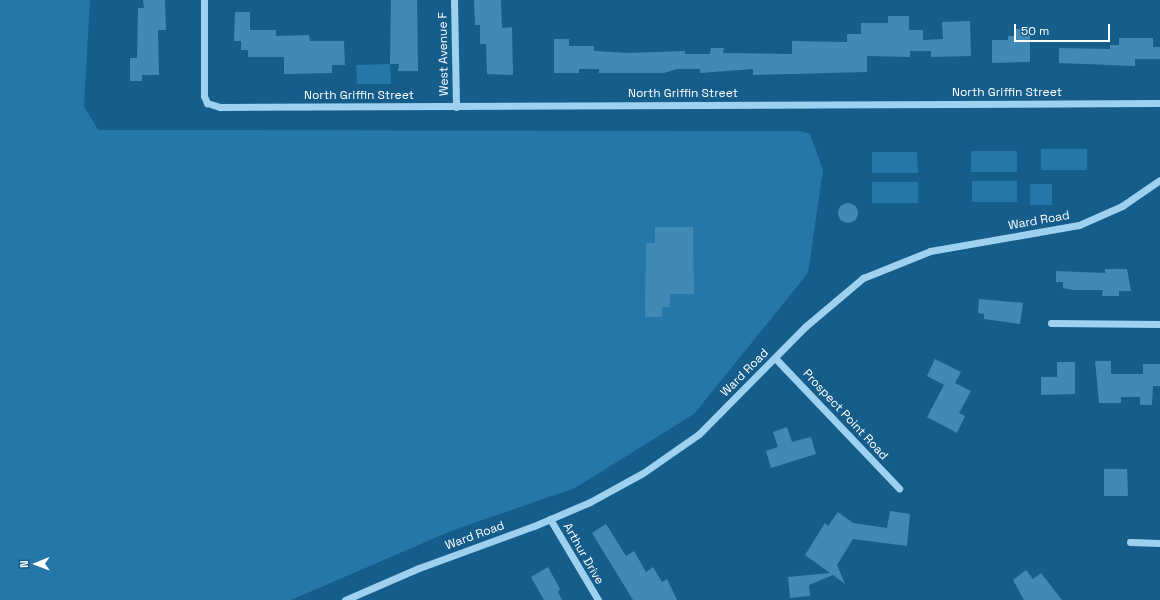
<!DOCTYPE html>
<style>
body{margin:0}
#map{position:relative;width:1160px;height:600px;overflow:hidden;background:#155d8b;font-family:"Space Grotesk",sans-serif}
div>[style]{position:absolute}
.green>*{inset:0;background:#2477a8}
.building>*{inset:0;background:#428ab6}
.round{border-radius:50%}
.minor>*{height:7px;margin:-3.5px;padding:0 3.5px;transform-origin:3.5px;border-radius:3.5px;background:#9ed1ef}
span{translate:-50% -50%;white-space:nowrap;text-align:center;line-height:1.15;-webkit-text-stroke:3px #155d8b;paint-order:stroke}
.street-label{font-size:12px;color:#fff}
.north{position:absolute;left:16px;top:544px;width:40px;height:40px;-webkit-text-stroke:3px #155d8b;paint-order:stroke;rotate:269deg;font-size:11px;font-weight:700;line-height:16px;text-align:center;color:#fff}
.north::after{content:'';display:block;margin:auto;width:14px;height:18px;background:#fff;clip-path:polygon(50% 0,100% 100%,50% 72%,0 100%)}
.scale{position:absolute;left:1014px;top:24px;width:96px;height:18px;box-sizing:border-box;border:2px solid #fff;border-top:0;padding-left:5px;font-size:12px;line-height:14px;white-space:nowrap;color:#fff;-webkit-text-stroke:3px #155d8b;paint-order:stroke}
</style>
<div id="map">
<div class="green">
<div style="clip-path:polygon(0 0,90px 0,84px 106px,98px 130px,799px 131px,810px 134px,823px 170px,808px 273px,694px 414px,575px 488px,451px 531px,291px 600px,0 600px)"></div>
<div style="clip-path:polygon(390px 64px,391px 84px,357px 84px,356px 65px)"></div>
<div style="clip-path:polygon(1041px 149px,1087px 149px,1087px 170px,1041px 170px)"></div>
<div style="clip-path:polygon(971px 151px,1017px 151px,1017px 172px,971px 172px)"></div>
<div style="clip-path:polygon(872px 152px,917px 152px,918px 173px,872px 173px)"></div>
<div style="clip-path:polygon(972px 181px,1017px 181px,1017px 202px,972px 202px)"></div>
<div style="clip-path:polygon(872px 182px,918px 182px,918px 203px,872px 203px)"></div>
<div style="clip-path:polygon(1030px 184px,1052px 184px,1052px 205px,1030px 205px)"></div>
</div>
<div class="building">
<div style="clip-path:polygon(143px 0,165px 0,166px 30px,158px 30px,159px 75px,142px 75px,142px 81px,130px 81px,130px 58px,137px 58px,138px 8px,144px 8px)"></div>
<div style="clip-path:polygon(391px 0,417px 0,418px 71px,398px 71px,399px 64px,390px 64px)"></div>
<div style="clip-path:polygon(474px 0,501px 0,502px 28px,512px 27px,513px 75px,487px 74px,486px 44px,480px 44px,480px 25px,475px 25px)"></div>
<div style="clip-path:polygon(235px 12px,250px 12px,250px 30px,276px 30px,276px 36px,309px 35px,310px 41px,344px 41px,345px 65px,332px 65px,332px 73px,284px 74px,284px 57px,248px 57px,248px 50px,241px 50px,241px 41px,234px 41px)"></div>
<div style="clip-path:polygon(888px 16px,909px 16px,909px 30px,923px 30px,923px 40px,943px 39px,942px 22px,970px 21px,971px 56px,931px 57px,931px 51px,910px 51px,910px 57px,867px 56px,867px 72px,753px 75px,753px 69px,700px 73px,700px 69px,677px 69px,664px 73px,599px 73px,599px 69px,579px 69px,579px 73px,554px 73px,554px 39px,569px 39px,569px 46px,594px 46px,594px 51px,627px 53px,685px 51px,685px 54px,710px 54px,711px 48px,724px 48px,723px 53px,792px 54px,792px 41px,847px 42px,847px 34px,861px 34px,861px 23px,888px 23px)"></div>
<div style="clip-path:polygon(1016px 29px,1030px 29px,1030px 62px,992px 63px,992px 40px,1008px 40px,1008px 36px,1016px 36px)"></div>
<div style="clip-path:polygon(1119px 38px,1153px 38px,1153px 47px,1160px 47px,1160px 59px,1135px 59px,1135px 66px,1059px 63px,1059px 48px,1110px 49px,1110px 45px,1119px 45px)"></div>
<div class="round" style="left:838px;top:203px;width:20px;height:20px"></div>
<div style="clip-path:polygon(655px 227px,693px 227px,694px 294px,670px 294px,670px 307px,662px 307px,662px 317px,645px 317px,646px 243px,655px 243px)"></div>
<div style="clip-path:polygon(1105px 269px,1127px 269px,1131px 291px,1119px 291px,1119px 296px,1102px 296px,1103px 290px,1073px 290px,1063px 288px,1063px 282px,1056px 282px,1056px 271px,1105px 273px)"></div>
<div style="clip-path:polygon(979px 299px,1023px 303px,1020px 324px,984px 319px,984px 314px,978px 313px)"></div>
<div style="clip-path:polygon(935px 359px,961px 372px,955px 383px,971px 391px,959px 413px,965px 416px,957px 433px,927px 417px,944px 385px,927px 376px)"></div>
<div style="clip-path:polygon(1095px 361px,1111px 361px,1111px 374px,1143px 374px,1143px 364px,1160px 364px,1160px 386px,1153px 386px,1152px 405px,1140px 405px,1140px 397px,1121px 397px,1121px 403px,1099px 403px)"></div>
<div style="clip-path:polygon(1057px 362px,1075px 362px,1075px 394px,1041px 395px,1041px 377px,1057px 377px)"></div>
<div style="clip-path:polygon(787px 427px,792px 442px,811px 437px,816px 454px,771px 468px,766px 451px,778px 447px,773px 432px)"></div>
<div style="clip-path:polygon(1104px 469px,1127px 469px,1128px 496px,1104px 496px)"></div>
<div style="clip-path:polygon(890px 511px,910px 514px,907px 546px,853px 539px,837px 565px,845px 584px,833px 575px,809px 585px,810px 596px,790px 598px,788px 577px,830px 573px,805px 555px,825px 523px,828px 526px,838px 512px,853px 523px,887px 528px)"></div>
<div style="clip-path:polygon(606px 524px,626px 556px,634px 551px,646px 572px,653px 567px,662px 582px,667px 579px,677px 600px,633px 600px,592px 533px)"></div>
<div style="clip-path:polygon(548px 567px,560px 589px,558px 592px,562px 600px,544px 600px,531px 577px)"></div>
<div style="clip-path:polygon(1026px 570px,1033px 579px,1041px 573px,1062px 600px,1024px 600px,1013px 580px)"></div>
</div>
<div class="minor">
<div style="left:204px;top:0;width:96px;rotate:90deg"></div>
<div style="left:204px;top:96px;width:8px;rotate:67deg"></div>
<div style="left:207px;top:103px;width:14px;rotate:17deg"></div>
<div style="left:220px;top:107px;width:940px;rotate:-0.24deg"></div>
<div style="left:454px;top:0;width:107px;rotate:88.9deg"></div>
<div style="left:1051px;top:323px;width:109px;rotate:0.5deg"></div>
<div style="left:775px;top:358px;width:180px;rotate:46.4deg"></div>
<div style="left:550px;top:519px;width:94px;rotate:59.3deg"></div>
<div style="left:1130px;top:542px;width:30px;rotate:2deg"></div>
<div style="left:345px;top:600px;width:81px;rotate:-23.4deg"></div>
<div style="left:419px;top:568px;width:122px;rotate:-20.1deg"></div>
<div style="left:534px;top:526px;width:61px;rotate:-23.2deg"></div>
<div style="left:590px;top:502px;width:60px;rotate:-28.7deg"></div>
<div style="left:643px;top:473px;width:68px;rotate:-34.9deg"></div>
<div style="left:699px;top:434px;width:152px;rotate:-45.3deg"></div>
<div style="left:806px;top:326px;width:75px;rotate:-40.1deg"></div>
<div style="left:863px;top:278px;width:72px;rotate:-21.9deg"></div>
<div style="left:930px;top:251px;width:151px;rotate:-9.9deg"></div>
<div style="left:1079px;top:225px;width:47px;rotate:-23.8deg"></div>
<div style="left:1122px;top:206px;width:46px;rotate:-34.4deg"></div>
</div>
<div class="street-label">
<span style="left:444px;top:54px;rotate:-91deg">West Avenue F</span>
<span style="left:1007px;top:93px">North Griffin Street</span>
<span style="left:683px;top:94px">North Griffin Street</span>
<span style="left:359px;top:96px">North Griffin Street</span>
<span style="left:1039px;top:221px;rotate:-10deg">Ward Road</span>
<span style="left:745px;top:373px;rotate:-45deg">Ward Road</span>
<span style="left:845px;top:415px;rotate:47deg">Prospect Point Road</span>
<span style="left:475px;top:536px;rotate:-20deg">Ward Road</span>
<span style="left:583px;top:554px;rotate:60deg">Arthur Drive</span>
</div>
<div class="north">N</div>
<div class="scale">50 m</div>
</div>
